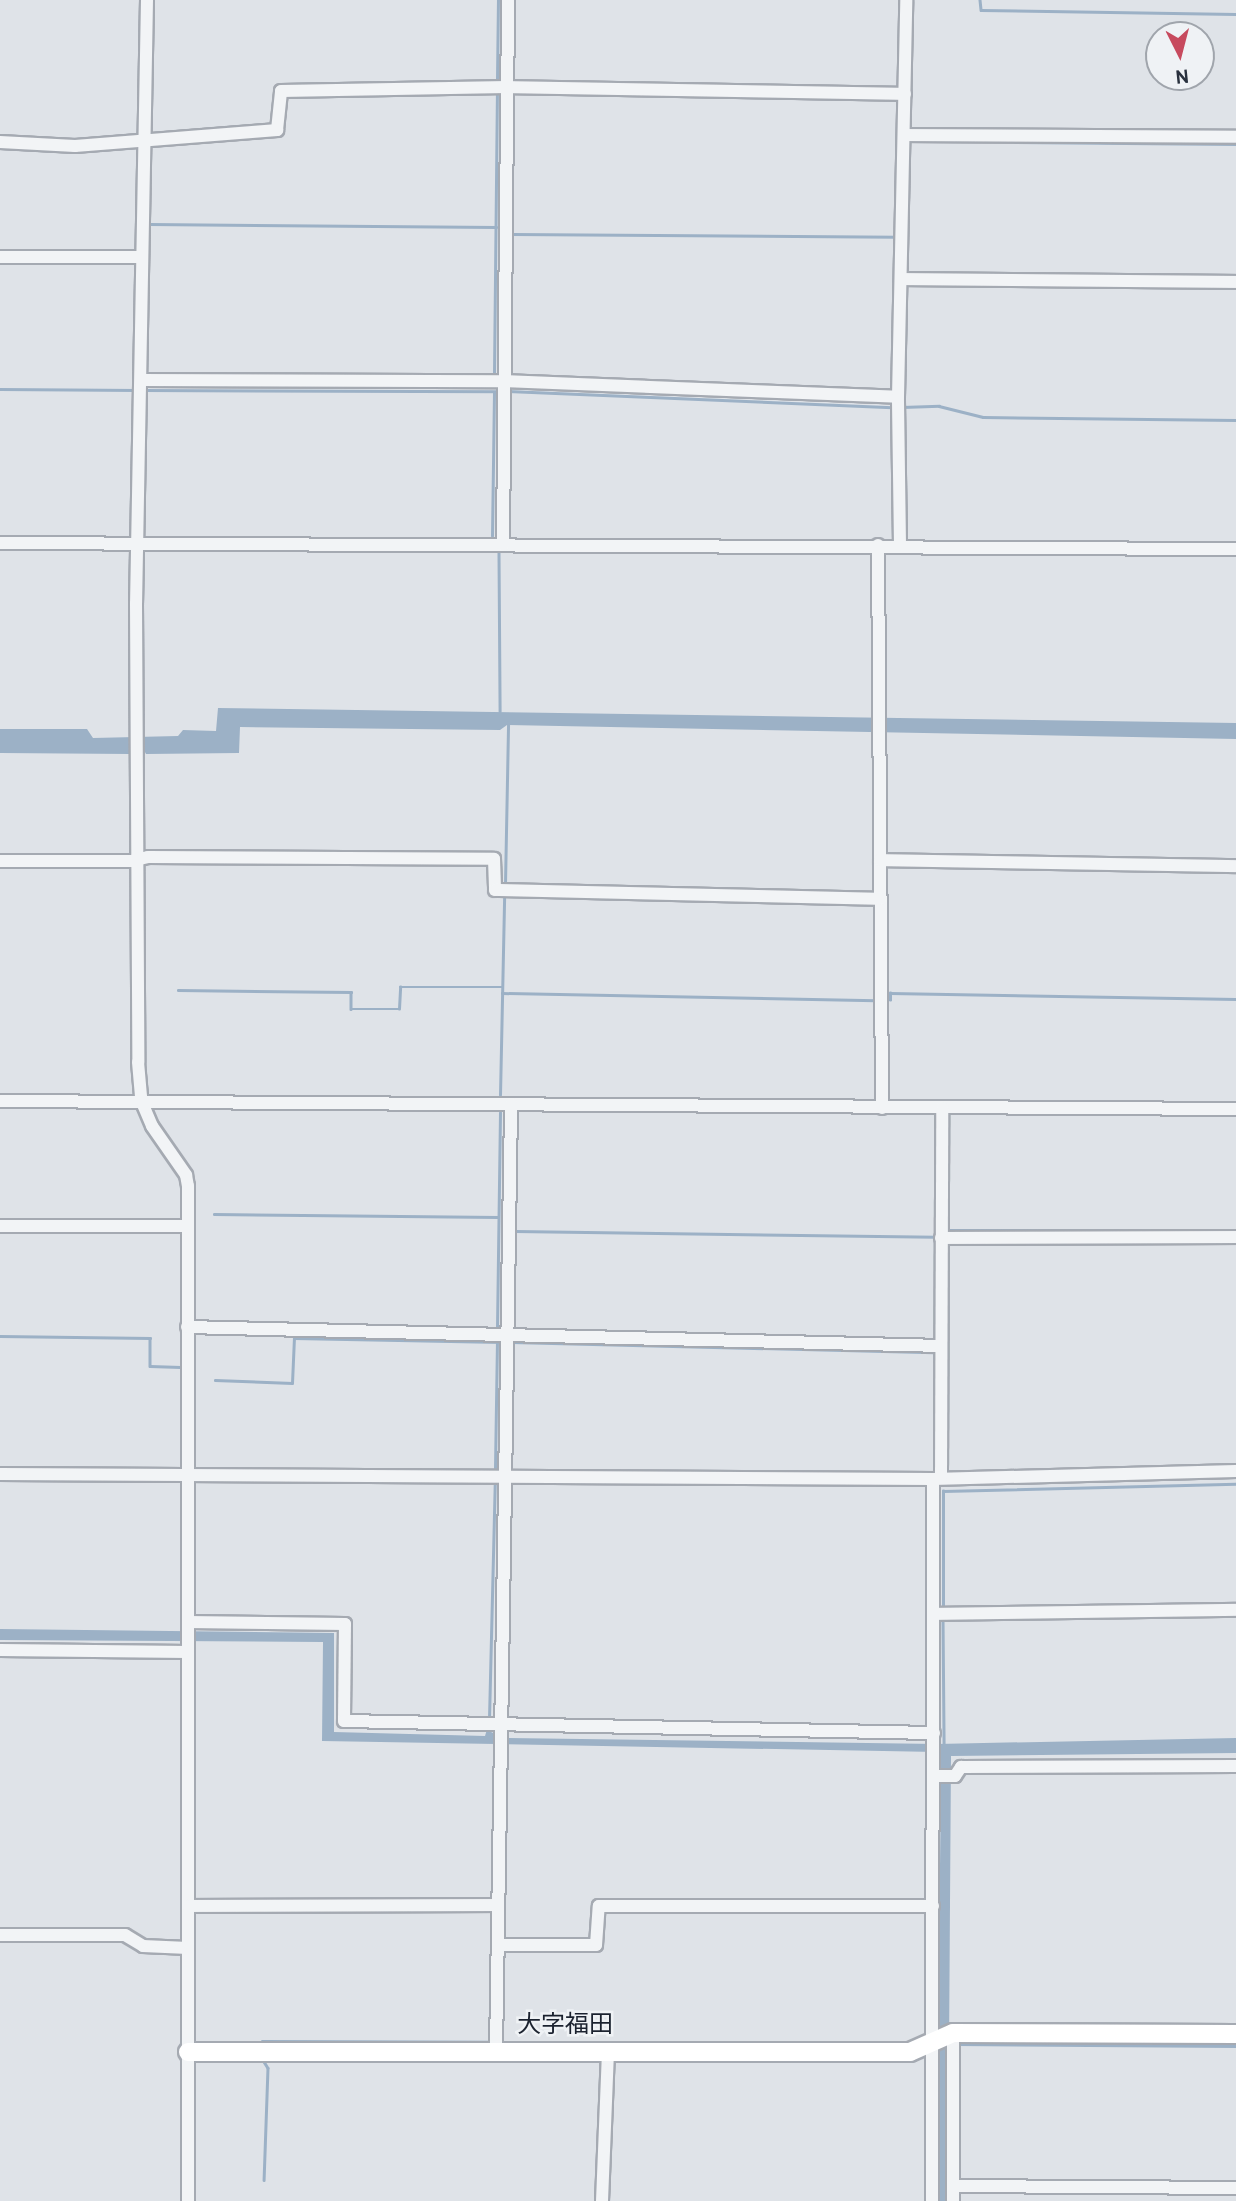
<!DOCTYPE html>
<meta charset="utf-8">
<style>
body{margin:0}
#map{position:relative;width:1236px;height:2201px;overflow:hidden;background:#dfe3e8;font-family:Overpass,"Noto Sans JP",sans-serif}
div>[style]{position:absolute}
.water>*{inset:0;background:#9cb1c6}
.stream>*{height:2.5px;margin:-1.25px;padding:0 1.25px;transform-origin:1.25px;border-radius:1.25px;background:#9cb1c6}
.roads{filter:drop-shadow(2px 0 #a5aab2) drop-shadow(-2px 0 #a5aab2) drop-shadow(0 2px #a5aab2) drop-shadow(0 -2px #a5aab2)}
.street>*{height:12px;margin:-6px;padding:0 6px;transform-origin:6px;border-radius:6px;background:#f2f4f6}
.secondary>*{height:18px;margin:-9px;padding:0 9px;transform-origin:9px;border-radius:9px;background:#fff}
span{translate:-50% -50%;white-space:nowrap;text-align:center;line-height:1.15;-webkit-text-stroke:5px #eff2f5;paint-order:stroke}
.quarter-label{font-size:24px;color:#1b222f}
.north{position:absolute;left:1145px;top:21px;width:70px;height:70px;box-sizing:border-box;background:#eff2f5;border:2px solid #a0a5ac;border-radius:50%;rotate:174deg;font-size:19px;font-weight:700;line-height:28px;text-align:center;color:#29313e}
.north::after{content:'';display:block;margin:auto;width:24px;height:32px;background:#c74a5e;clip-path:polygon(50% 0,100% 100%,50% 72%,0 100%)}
</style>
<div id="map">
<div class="water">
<div style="clip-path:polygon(218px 708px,1236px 723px,1236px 739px,507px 725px,500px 730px,240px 727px,239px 753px,146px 754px,143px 748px,130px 748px,131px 754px,0 753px,0 729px,87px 729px,93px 738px,178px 736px,183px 730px,216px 731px)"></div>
<div style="clip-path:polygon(0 1629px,334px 1633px,334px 1732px,485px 1736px,491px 1716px,491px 1732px,505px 1738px,937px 1744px,1236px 1738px,1236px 1753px,951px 1756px,948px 2201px,936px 2201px,941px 1782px,937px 1752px,322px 1741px,323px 1642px,0 1640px)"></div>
</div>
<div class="stream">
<div style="left:980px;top:0;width:10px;rotate:84deg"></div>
<div style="left:981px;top:10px;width:255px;rotate:0.9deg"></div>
<div style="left:497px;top:80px;width:80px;rotate:-89.3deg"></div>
<div style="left:1015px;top:142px;width:221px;rotate:0.5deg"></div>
<div style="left:149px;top:224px;width:347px;rotate:0.5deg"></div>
<div style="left:512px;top:234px;width:384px;rotate:0.4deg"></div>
<div style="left:0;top:250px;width:134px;rotate:0.4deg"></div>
<div style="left:494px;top:374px;width:281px;rotate:-89.4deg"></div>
<div style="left:0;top:389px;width:137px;rotate:0.4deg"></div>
<div style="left:143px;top:390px;width:358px;rotate:0.2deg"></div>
<div style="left:507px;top:391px;width:385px;rotate:2.4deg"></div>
<div style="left:902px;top:407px;width:37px;rotate:-2deg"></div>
<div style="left:939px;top:406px;width:45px;rotate:14deg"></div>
<div style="left:983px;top:417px;width:253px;rotate:0.7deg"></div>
<div style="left:492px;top:536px;width:143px;rotate:-89.2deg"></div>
<div style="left:499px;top:553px;width:158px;rotate:89.6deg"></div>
<div style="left:505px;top:884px;width:161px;rotate:-88.9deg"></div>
<div style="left:178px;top:990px;width:173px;rotate:0.7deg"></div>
<div style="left:351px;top:992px;width:17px;rotate:90deg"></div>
<div style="left:351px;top:1009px;width:48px"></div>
<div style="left:399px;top:1009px;width:22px;rotate:-87deg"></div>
<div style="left:400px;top:987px;width:102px"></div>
<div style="left:502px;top:993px;width:373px;rotate:1.1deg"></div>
<div style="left:890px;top:1000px;width:7px;rotate:-90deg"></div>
<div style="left:890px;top:993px;width:346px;rotate:1deg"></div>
<div style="left:500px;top:1095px;width:199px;rotate:-88.8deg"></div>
<div style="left:214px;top:1214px;width:284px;rotate:0.6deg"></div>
<div style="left:0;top:1219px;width:178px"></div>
<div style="left:949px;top:1230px;width:287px"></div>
<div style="left:515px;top:1231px;width:420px;rotate:0.8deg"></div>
<div style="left:497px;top:1328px;width:215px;rotate:-89.2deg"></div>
<div style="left:0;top:1336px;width:150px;rotate:0.8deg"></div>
<div style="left:150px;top:1338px;width:28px;rotate:90deg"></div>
<div style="left:150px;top:1366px;width:30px;rotate:2deg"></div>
<div style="left:512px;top:1342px;width:422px;rotate:1.4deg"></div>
<div style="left:215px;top:1380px;width:77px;rotate:2.2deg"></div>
<div style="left:292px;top:1383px;width:45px;rotate:-87.5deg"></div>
<div style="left:294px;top:1338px;width:208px;rotate:1.1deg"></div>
<div style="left:495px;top:1468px;width:126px;rotate:-89.1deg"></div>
<div style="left:943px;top:1608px;width:117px;rotate:-90deg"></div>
<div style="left:943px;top:1491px;width:293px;rotate:-1.4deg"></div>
<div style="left:943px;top:1618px;width:126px;rotate:89.5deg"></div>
<div style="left:489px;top:1719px;width:238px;rotate:-88.6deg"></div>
<div style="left:262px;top:2041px;width:231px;rotate:0.2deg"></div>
<div style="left:500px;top:2042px;width:147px;rotate:0.4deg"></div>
<div style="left:726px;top:2042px;width:180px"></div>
<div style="left:957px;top:2044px;width:279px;rotate:0.4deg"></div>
<div style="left:263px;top:2060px;width:9px;rotate:58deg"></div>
<div style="left:268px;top:2068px;width:112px;rotate:92deg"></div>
</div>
<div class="roads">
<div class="street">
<div style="left:147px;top:0;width:604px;rotate:91.04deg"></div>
<div style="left:136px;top:604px;width:458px;rotate:89.7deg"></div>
<div style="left:138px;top:1062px;width:38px;rotate:85deg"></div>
<div style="left:141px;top:1100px;width:28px;rotate:67deg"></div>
<div style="left:152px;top:1126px;width:60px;rotate:55.2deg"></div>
<div style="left:186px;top:1175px;width:11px;rotate:80deg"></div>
<div style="left:188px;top:1186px;width:1015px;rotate:90deg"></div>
<div style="left:906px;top:135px;width:330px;rotate:0.3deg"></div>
<div style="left:0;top:142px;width:75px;rotate:3.1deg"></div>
<div style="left:75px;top:146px;width:203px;rotate:-4.5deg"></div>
<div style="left:277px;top:130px;width:39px;rotate:-84deg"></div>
<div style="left:281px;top:91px;width:226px;rotate:-1deg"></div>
<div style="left:507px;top:87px;width:398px;rotate:1deg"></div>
<div style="left:0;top:257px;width:142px"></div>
<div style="left:903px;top:279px;width:333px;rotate:0.5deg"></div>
<div style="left:141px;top:380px;width:362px;rotate:0.2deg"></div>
<div style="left:503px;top:381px;width:395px;rotate:2.3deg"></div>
<div style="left:0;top:543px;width:1236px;rotate:0.28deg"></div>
<div style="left:503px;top:545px;width:545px;rotate:-89.47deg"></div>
<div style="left:878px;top:545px;width:563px;rotate:89.59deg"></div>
<div style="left:900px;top:545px;width:148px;rotate:-90.8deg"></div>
<div style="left:898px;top:397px;width:397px;rotate:-88.8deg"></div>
<div style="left:880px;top:860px;width:356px;rotate:1deg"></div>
<div style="left:0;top:861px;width:131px"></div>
<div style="left:131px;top:861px;width:17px;rotate:-13deg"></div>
<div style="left:148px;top:857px;width:346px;rotate:0.3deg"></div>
<div style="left:494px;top:859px;width:31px;rotate:88deg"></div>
<div style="left:495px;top:890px;width:386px;rotate:1.3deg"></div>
<div style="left:0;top:1101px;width:1236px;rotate:0.37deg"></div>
<div style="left:0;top:1226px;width:188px"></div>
<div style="left:941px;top:1238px;width:295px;rotate:-0.2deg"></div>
<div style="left:187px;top:1327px;width:754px;rotate:1.44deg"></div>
<div style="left:0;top:1474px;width:933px;rotate:0.31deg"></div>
<div style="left:933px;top:1479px;width:303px;rotate:-1.5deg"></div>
<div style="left:941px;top:1478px;width:370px;rotate:-89.8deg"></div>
<div style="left:934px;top:1614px;width:302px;rotate:-0.8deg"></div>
<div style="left:188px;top:1622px;width:157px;rotate:0.7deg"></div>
<div style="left:345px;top:1624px;width:97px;rotate:90.6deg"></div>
<div style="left:344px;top:1721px;width:590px;rotate:1.17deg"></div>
<div style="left:0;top:1650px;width:188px;rotate:0.6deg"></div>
<div style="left:935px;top:1776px;width:20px"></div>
<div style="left:955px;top:1776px;width:11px;rotate:-56deg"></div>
<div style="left:961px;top:1767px;width:275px;rotate:-0.2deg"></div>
<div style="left:189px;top:1906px;width:309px;rotate:-0.2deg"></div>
<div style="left:0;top:1935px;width:125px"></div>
<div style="left:125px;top:1935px;width:21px;rotate:31deg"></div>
<div style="left:143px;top:1946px;width:45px;rotate:2.5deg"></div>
<div style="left:498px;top:1945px;width:98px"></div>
<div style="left:596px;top:1945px;width:39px;rotate:-86deg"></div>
<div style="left:599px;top:1906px;width:334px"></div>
<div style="left:496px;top:2052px;width:948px;rotate:-89.09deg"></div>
<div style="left:953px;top:2186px;width:283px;rotate:0.4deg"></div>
<div style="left:602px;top:2201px;width:148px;rotate:-87.7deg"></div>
<div style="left:932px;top:2201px;width:722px;rotate:-89.92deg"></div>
<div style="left:953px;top:2201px;width:168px;rotate:-90deg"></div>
</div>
<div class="secondary">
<div style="left:188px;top:2052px;width:722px"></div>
<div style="left:910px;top:2052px;width:47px;rotate:-23.8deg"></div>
<div style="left:953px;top:2033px;width:283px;rotate:0.2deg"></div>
</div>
</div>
<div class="quarter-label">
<span style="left:565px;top:2027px">大字福田</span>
</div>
<div class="north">N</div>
</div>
